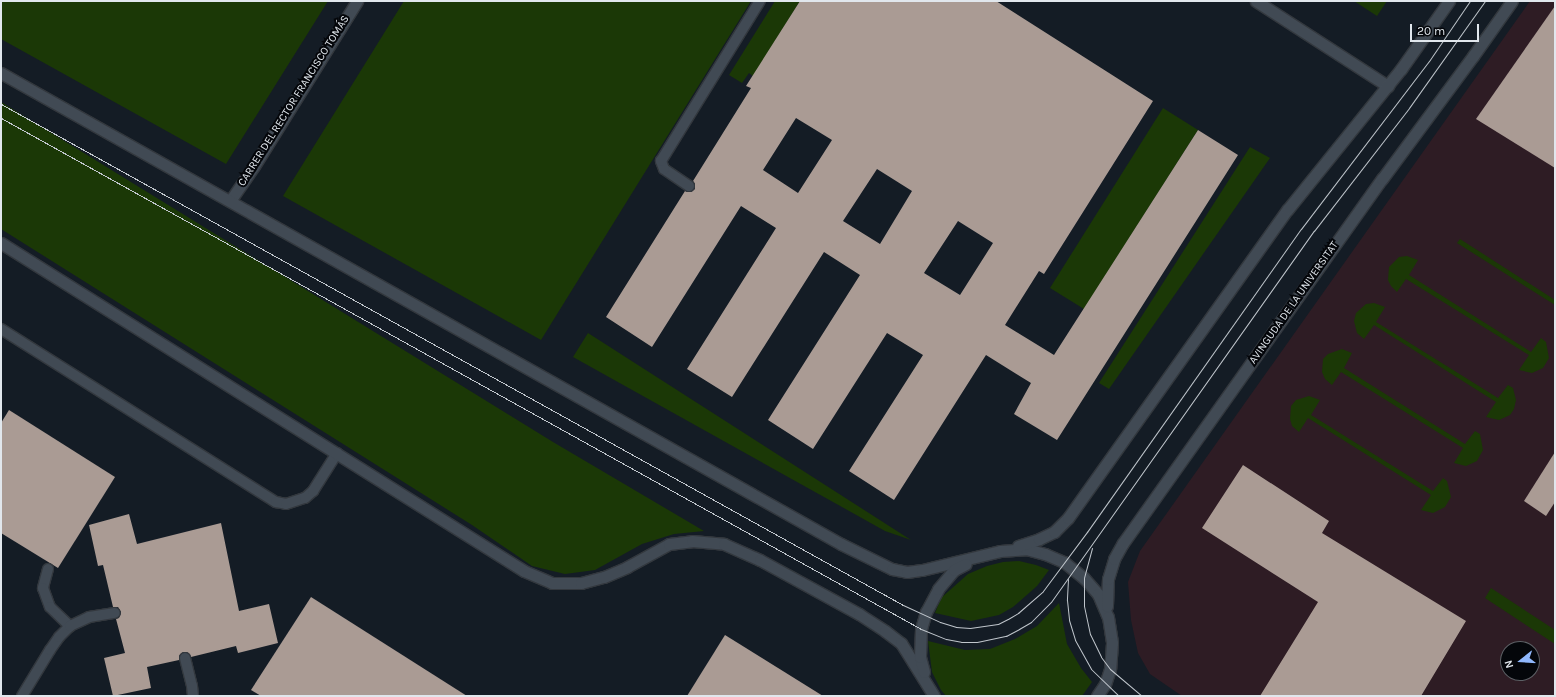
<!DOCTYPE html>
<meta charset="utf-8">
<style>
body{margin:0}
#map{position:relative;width:1556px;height:697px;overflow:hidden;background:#141c25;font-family:Karla,sans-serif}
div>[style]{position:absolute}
.commercial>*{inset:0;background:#2e1c24}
.green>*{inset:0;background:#1b3806}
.building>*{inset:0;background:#aa9b94}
.roads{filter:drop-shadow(1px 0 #33383e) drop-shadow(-1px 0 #33383e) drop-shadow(0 1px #33383e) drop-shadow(0 -1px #33383e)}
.service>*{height:10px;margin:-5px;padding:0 5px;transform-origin:5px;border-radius:5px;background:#414a54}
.minor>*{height:11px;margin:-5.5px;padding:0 5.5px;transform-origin:5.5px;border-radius:5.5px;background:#414a54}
.tertiary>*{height:11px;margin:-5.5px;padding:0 5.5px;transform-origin:5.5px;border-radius:5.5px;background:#414a54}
.tram>*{height:1px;margin:-0.5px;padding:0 0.5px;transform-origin:0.5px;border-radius:0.5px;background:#c0c6cc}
span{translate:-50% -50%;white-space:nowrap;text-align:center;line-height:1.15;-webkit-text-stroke:4px #04060a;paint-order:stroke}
.street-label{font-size:11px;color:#e1e7ed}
.frame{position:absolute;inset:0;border:2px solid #e1e7ed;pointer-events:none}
.north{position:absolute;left:1500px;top:641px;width:40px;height:40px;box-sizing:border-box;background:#04060a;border:1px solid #5c6065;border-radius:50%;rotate:253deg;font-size:11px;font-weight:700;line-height:16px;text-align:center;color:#e1e7ed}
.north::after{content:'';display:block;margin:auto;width:14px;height:18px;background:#90b8fd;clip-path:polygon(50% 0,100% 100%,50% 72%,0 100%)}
.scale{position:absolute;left:1410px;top:24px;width:69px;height:18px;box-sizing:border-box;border:2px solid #e1e7ed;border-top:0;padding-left:5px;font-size:12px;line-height:14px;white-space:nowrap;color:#e1e7ed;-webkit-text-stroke:3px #04060a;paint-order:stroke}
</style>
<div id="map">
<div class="commercial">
<div style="clip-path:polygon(evenodd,1530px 1px,1555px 1px,1555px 696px,1182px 696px,1150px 674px,1138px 653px,1131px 620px,1128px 582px,1140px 551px,1530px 1px,1508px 649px,1532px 649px,1532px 673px,1508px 673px,1508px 649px)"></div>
</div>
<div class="green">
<div style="clip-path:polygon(1px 1px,328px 1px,226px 164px,1px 39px)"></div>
<div style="clip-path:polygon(404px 1px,751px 1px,541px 340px,283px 196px)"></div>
<div style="clip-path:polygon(775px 1px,800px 1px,753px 76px,749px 73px,742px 83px,729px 75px)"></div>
<div style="clip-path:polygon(1354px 1px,1387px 1px,1377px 16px)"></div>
<div style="clip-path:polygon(1px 102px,553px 442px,704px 531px,674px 534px,642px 544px,595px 570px,565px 574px,532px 566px,472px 525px,1px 229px)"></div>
<div style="clip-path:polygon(1163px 108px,1198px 130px,1084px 309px,1050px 288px)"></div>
<div style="clip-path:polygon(1250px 147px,1270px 158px,1109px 389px,1099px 383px)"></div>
<div style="clip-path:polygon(1460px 239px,1555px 300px,1555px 305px,1457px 243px)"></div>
<div style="clip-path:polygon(1407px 256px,1418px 260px,1409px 275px,1531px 352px,1541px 338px,1546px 342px,1549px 358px,1543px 368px,1532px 373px,1519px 370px,1529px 355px,1406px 279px,1397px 292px,1391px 286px,1388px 280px,1389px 267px,1399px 257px)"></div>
<div style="clip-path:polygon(1374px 303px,1385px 307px,1376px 322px,1498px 398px,1508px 385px,1513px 388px,1516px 400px,1514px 409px,1510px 415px,1499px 420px,1486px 417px,1496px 402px,1374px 325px,1364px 339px,1357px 333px,1354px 321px,1356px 313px,1366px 304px)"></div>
<div style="clip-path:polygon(588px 333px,911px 540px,885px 531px,573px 357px)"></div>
<div style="clip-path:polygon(1342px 349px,1352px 353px,1344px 368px,1465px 444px,1475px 431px,1480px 434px,1483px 450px,1477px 461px,1466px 466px,1454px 463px,1463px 448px,1341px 372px,1332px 385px,1325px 379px,1322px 372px,1323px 359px,1328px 354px)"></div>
<div style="clip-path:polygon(1309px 396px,1320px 400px,1311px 415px,1433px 491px,1443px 478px,1447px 481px,1451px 497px,1445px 507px,1433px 513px,1421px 510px,1431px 495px,1308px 418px,1299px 432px,1292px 426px,1290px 419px,1291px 406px,1296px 400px)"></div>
<div style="clip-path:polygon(1019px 561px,1036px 565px,1049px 570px,1037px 586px,1013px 607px,999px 615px,971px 621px,935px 613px,941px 598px,968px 574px,987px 566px,1003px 562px)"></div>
<div style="clip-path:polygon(1491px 588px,1555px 630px,1555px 644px,1485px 598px)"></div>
<div style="clip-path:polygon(1059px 603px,1067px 644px,1081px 668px,1092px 682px,1082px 696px,946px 696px,941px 690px,932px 672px,928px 641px,965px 650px,990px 649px,1015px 639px,1037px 626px)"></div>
</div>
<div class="building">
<div style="clip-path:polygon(evenodd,800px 1px,996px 1px,1153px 101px,1044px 274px,1039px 271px,1005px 325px,1054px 355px,1198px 130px,1238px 155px,1057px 440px,1014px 414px,1031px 383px,986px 355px,894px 500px,849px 471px,923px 355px,887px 333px,813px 449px,768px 420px,860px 275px,824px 252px,732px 397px,687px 369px,776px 228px,741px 206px,652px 347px,606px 317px,685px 191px,691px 192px,695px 189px,695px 184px,693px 181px,751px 88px,746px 86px,800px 1px,796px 118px,832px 140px,798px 193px,763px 170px,796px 118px,800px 1px,877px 169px,912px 191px,880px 244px,843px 221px,877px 169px,800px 1px,958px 221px,993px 243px,960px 295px,924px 273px,958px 221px)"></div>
<div style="clip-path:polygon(1555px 6px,1555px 168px,1476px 119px)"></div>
<div style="clip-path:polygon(9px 410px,115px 477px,58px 568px,1px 533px,1px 423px)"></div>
<div style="clip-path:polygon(1555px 452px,1555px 502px,1546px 516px,1524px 501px)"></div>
<div style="clip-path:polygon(1243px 465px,1329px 521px,1322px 533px,1466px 621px,1421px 696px,1260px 696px,1318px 602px,1202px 528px)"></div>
<div style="clip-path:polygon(129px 514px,137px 544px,221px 523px,239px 611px,269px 604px,278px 643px,238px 653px,236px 646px,191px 657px,187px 652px,183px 652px,179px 656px,179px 660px,147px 667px,151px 688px,113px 696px,104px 658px,125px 653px,116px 619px,119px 618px,121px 612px,118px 607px,113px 607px,103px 565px,98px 566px,89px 525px)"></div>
<div style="clip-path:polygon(311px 597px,467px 696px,261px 696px,251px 690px)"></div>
<div style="clip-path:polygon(725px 635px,823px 696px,687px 696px)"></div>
</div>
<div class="roads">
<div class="service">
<div style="left:689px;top:186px;width:30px;rotate:-146deg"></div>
<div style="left:664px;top:169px;width:9px;rotate:-111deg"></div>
<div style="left:661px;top:161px;width:188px;rotate:-58.3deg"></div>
<div style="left:1px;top:329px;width:325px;rotate:32.2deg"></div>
<div style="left:276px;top:502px;width:10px;rotate:11deg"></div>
<div style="left:286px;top:504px;width:20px;rotate:-18deg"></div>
<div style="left:305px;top:498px;width:11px;rotate:-41deg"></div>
<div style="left:313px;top:491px;width:45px;rotate:-57.7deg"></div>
<div style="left:48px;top:569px;width:20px;rotate:105deg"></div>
<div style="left:43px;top:588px;width:20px;rotate:70deg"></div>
<div style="left:50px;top:607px;width:28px;rotate:44deg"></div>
<div style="left:185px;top:658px;width:29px;rotate:76deg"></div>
<div style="left:192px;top:686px;width:10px;rotate:84deg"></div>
<div style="left:22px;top:696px;width:54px;rotate:-58.7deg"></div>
<div style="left:50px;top:650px;width:16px;rotate:-55deg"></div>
<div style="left:59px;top:637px;width:16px;rotate:-45deg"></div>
<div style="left:70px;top:626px;width:21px;rotate:-25deg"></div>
<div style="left:89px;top:617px;width:26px;rotate:-9deg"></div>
</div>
<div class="minor">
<div style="left:1256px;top:1px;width:157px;rotate:32.8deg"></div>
<div style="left:230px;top:201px;width:42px;rotate:-55.6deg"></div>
<div style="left:254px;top:166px;width:195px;rotate:-58deg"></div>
</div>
<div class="tertiary">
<div style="left:1px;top:73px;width:963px;rotate:29.28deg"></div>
<div style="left:841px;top:544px;width:57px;rotate:26.1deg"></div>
<div style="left:892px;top:569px;width:15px;rotate:11deg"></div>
<div style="left:907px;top:572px;width:15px;rotate:-8deg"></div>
<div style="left:922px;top:570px;width:80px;rotate:-13.7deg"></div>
<div style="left:1000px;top:551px;width:26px;rotate:-4deg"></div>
<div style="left:1026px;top:549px;width:20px;rotate:15deg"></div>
<div style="left:1045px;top:554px;width:21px;rotate:23deg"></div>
<div style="left:1064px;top:562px;width:26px;rotate:39deg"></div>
<div style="left:1084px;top:578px;width:21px;rotate:49deg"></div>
<div style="left:1098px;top:594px;width:25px;rotate:67deg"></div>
<div style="left:1108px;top:617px;width:26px;rotate:81deg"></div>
<div style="left:1112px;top:643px;width:26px;rotate:94deg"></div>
<div style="left:1110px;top:669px;width:16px;rotate:108deg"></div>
<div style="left:1105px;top:684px;width:14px;rotate:124deg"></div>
<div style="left:1px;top:243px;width:617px;rotate:32.09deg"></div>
<div style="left:524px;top:571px;width:30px;rotate:23deg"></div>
<div style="left:552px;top:583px;width:29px"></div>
<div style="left:581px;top:583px;width:24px;rotate:-15deg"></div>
<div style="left:604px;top:577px;width:25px;rotate:-23deg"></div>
<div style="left:627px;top:567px;width:48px;rotate:-28.7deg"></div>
<div style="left:669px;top:544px;width:23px;rotate:-7deg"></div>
<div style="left:692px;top:541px;width:32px;rotate:5deg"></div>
<div style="left:724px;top:544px;width:39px;rotate:24deg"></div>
<div style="left:760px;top:560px;width:113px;rotate:28.6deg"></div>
<div style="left:859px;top:614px;width:31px;rotate:33deg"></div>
<div style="left:885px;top:631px;width:20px;rotate:37deg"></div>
<div style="left:901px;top:643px;width:62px;rotate:58.1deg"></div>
<div style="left:1018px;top:546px;width:22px;rotate:-18deg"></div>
<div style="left:1039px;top:539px;width:17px;rotate:-25deg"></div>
<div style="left:1054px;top:532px;width:20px;rotate:-45deg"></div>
<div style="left:1068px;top:518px;width:379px;rotate:-54.6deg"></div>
<div style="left:1288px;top:209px;width:180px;rotate:-51.1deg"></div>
<div style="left:1401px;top:69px;width:83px;rotate:-54.8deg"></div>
<div style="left:1107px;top:606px;width:27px;rotate:-88deg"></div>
<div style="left:1108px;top:579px;width:21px;rotate:-73deg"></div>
<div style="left:1114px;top:559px;width:18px;rotate:-61deg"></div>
<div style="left:1123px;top:543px;width:447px;rotate:-54.6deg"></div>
<div style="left:1382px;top:179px;width:153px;rotate:-53.5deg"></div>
<div style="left:1473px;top:56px;width:67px;rotate:-54.7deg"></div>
<div style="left:924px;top:672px;width:16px;rotate:-105deg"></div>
<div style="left:920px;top:657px;width:28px;rotate:-88deg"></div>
<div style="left:921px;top:629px;width:18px;rotate:-74deg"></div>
<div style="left:926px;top:612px;width:26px;rotate:-62deg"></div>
<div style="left:938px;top:589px;width:25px;rotate:-50deg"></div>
<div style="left:954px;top:570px;width:13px;rotate:-27deg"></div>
</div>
</div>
<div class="tram">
<div style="left:1px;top:104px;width:1032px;rotate:29.05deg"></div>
<div style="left:903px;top:605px;width:41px;rotate:24.7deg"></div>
<div style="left:940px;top:622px;width:17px;rotate:17deg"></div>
<div style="left:956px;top:627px;width:14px;rotate:4deg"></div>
<div style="left:970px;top:628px;width:28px;rotate:-8deg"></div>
<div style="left:998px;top:624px;width:11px;rotate:-27deg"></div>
<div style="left:1008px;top:619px;width:12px;rotate:-31deg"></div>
<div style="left:1018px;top:613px;width:33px;rotate:-41deg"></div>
<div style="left:1043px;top:591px;width:74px;rotate:-53.3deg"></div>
<div style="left:1087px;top:532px;width:371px;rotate:-54.8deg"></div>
<div style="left:1301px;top:229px;width:211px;rotate:-52.7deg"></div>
<div style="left:1429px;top:61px;width:73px;rotate:-55.7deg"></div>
<div style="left:1px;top:118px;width:1052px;rotate:29.05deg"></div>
<div style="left:921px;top:629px;width:27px;rotate:22deg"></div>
<div style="left:946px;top:639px;width:15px;rotate:11deg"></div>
<div style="left:961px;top:642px;width:16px"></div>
<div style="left:977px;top:642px;width:30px;rotate:-12deg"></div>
<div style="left:1006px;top:636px;width:15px;rotate:-28deg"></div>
<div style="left:1019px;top:629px;width:14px;rotate:-30deg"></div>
<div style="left:1031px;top:622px;width:28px;rotate:-45deg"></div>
<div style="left:1051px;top:602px;width:455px;rotate:-54.7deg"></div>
<div style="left:1314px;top:231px;width:155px;rotate:-52.3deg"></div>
<div style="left:1409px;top:108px;width:131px;rotate:-54.6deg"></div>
<div style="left:1092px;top:548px;width:31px;rotate:105deg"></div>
<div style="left:1084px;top:578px;width:28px;rotate:90deg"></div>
<div style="left:1084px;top:606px;width:29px;rotate:78deg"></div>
<div style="left:1090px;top:634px;width:25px;rotate:64deg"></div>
<div style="left:1101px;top:657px;width:15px;rotate:53deg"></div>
<div style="left:1110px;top:669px;width:42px;rotate:40.2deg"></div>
<div style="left:1068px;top:579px;width:21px;rotate:93deg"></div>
<div style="left:1067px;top:600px;width:20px;rotate:84deg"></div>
<div style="left:1069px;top:620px;width:21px;rotate:73deg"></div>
<div style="left:1075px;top:640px;width:33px;rotate:61deg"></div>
<div style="left:1091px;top:669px;width:39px;rotate:44deg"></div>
</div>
<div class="street-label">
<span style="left:294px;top:101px;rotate:-58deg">CARRER DEL RECTOR FRANCISCO TOMÁS</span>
<span style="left:1294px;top:303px;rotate:-55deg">AVINGUDA DE LA UNIVERSITAT</span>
</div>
<div class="frame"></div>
<div class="north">N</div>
<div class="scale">20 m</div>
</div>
